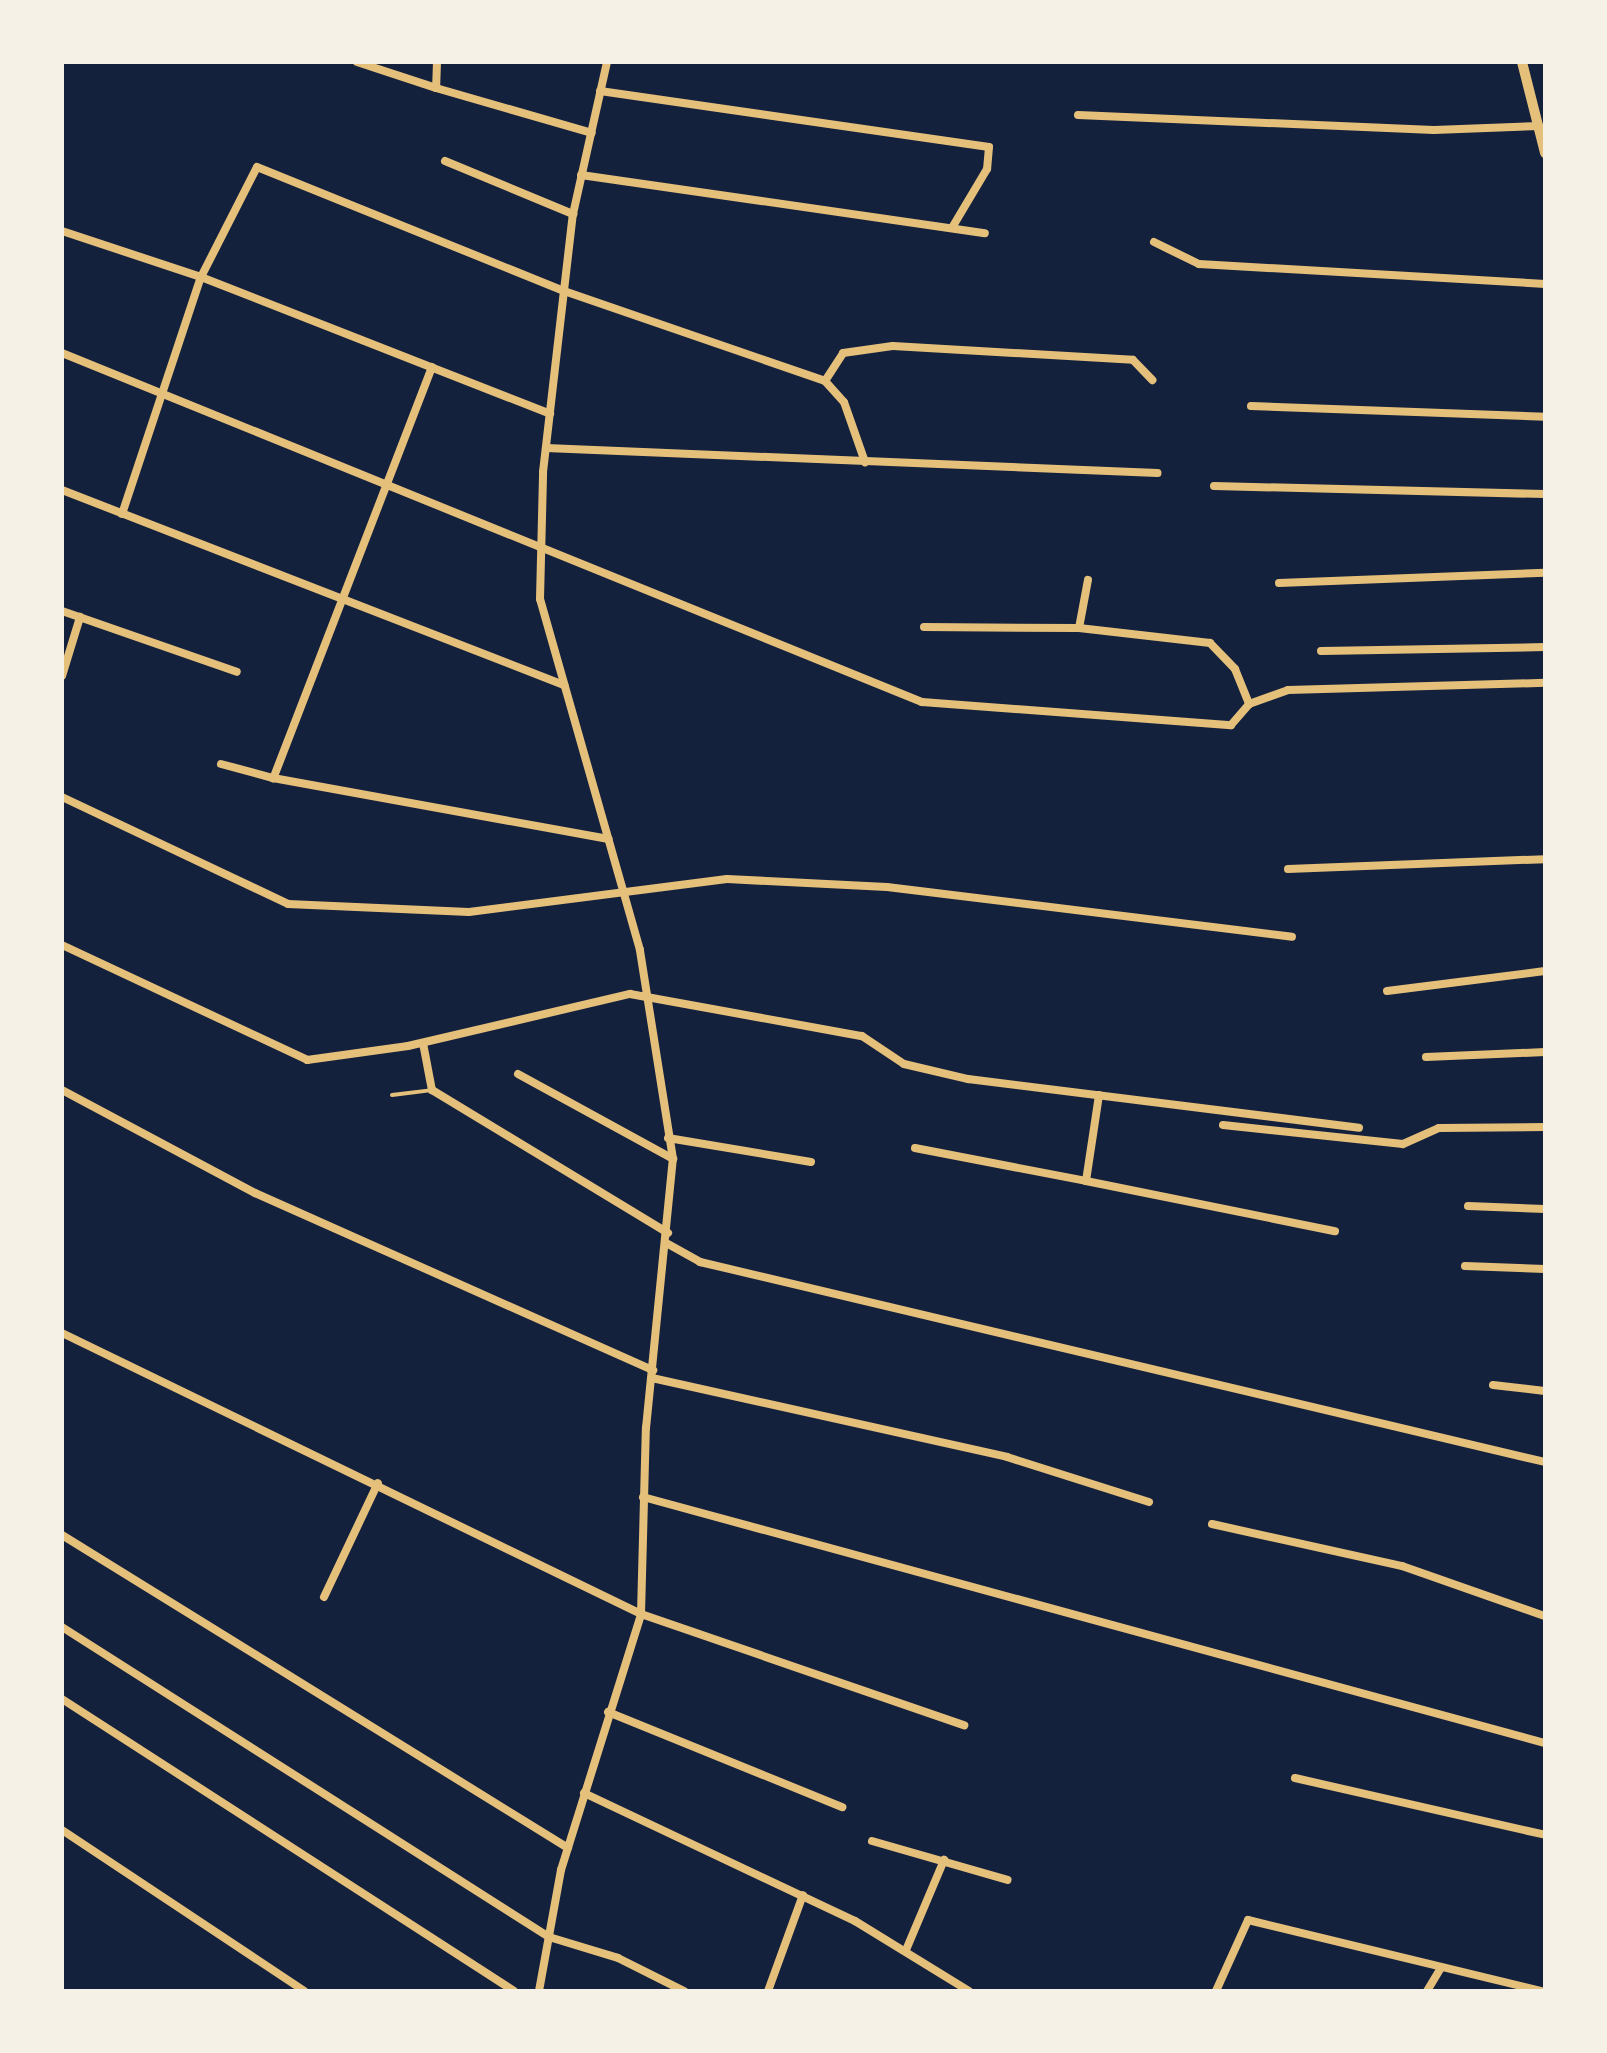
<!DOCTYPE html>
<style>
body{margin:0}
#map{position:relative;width:1607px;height:2053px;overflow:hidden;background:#14213d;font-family:"Fira Sans Condensed",sans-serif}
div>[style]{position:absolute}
.service>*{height:4px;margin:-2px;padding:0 2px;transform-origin:2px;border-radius:2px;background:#e5c07b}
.minor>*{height:8px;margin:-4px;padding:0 4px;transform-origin:4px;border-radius:4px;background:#e5c07b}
.tertiary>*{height:10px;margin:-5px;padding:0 5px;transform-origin:5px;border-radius:5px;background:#e5c07b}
span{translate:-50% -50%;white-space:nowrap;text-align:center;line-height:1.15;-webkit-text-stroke:7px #f6f1e7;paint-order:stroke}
.frame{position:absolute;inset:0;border:64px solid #f6f1e7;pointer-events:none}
</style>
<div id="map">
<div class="service">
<div style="left:392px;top:1095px;width:38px;rotate:-7deg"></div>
</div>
<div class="minor">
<div style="left:357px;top:62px;width:83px;rotate:18.2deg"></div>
<div style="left:437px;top:62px;width:26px;rotate:92deg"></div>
<div style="left:436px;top:88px;width:162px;rotate:16.1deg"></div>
<div style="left:600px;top:91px;width:393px;rotate:8.2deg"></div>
<div style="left:989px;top:147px;width:22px;rotate:95deg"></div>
<div style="left:987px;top:169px;width:66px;rotate:120.8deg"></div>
<div style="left:1078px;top:115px;width:356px;rotate:2.4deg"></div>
<div style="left:1434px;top:130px;width:105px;rotate:-2.2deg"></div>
<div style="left:445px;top:161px;width:139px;rotate:22.5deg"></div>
<div style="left:581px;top:175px;width:408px;rotate:8.2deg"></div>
<div style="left:62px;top:231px;width:146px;rotate:18.3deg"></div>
<div style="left:201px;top:277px;width:375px;rotate:21.4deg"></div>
<div style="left:1154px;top:242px;width:50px;rotate:26.1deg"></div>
<div style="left:1199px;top:264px;width:347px;rotate:3.3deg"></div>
<div style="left:62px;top:353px;width:928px;rotate:22.09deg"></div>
<div style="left:922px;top:702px;width:310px;rotate:4.3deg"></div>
<div style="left:1231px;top:725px;width:28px;rotate:-49deg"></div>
<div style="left:1249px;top:704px;width:41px;rotate:-19.7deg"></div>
<div style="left:1288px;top:690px;width:257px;rotate:-1.6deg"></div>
<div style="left:432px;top:367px;width:441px;rotate:111.1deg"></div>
<div style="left:273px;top:778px;width:341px;rotate:10.3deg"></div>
<div style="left:825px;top:381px;width:33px;rotate:-57deg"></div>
<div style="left:843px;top:353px;width:50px;rotate:-8deg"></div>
<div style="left:893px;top:346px;width:240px;rotate:3.3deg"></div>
<div style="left:1133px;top:360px;width:28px;rotate:46deg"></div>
<div style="left:1251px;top:406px;width:294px;rotate:2.1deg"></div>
<div style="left:546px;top:448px;width:612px;rotate:2.34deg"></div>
<div style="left:1214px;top:486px;width:331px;rotate:1.4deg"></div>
<div style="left:62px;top:490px;width:539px;rotate:21.23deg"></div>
<div style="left:122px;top:514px;width:250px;rotate:-71.6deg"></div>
<div style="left:201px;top:277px;width:123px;rotate:-63deg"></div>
<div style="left:257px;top:167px;width:331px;rotate:22deg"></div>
<div style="left:564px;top:291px;width:276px;rotate:19deg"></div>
<div style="left:825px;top:381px;width:28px;rotate:48deg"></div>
<div style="left:844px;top:402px;width:64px;rotate:70.7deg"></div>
<div style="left:1279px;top:583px;width:266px;rotate:-2.2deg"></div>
<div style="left:62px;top:611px;width:185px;rotate:19.2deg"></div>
<div style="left:924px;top:627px;width:155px;rotate:0.4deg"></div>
<div style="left:1079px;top:628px;width:132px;rotate:6.5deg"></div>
<div style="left:1210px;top:643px;width:36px;rotate:46deg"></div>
<div style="left:1235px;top:669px;width:38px;rotate:68deg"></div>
<div style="left:1079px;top:628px;width:49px;rotate:-79.4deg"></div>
<div style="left:1321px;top:651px;width:224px;rotate:-1deg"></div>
<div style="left:62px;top:676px;width:62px;rotate:-73deg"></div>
<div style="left:221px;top:764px;width:54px;rotate:15.1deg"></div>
<div style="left:62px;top:797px;width:250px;rotate:25.3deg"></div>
<div style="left:288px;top:904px;width:181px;rotate:2.5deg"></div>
<div style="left:469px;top:912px;width:260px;rotate:-7.3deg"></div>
<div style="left:727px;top:879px;width:160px;rotate:2.9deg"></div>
<div style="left:887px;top:887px;width:408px;rotate:7deg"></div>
<div style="left:1288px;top:869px;width:257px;rotate:-2.2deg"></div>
<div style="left:62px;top:945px;width:271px;rotate:25.1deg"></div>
<div style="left:307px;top:1060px;width:102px;rotate:-7.9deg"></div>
<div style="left:408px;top:1046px;width:228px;rotate:-13.2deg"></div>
<div style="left:630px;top:994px;width:236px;rotate:10.3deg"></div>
<div style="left:862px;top:1036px;width:50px;rotate:33.7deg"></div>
<div style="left:904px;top:1064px;width:66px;rotate:13.2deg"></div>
<div style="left:968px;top:1079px;width:394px;rotate:7.1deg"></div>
<div style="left:1387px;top:991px;width:159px;rotate:-7.2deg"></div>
<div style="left:423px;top:1043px;width:48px;rotate:79.2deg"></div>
<div style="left:432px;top:1090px;width:276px;rotate:31.2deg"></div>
<div style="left:1426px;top:1057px;width:119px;rotate:-2.4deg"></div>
<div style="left:518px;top:1074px;width:177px;rotate:28.7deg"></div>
<div style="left:62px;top:1090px;width:219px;rotate:28.1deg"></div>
<div style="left:255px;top:1193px;width:436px;rotate:24deg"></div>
<div style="left:1223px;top:1125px;width:181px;rotate:6deg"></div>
<div style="left:1403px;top:1144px;width:39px;rotate:-24deg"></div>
<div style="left:1439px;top:1128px;width:106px;rotate:-0.5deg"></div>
<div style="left:668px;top:1138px;width:145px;rotate:9.5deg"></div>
<div style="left:915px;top:1148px;width:174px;rotate:10.9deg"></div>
<div style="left:1086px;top:1181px;width:87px;rotate:-81.4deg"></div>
<div style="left:1086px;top:1181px;width:254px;rotate:11.4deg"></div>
<div style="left:1468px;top:1206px;width:77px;rotate:2.2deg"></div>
<div style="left:668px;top:1244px;width:37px;rotate:29deg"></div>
<div style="left:700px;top:1262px;width:868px;rotate:13.32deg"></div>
<div style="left:1465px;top:1266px;width:80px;rotate:2.1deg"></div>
<div style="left:62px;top:1333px;width:644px;rotate:25.89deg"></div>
<div style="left:641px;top:1614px;width:342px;rotate:19deg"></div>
<div style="left:652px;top:1378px;width:364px;rotate:12.5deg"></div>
<div style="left:1007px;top:1457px;width:149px;rotate:17.6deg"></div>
<div style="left:1493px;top:1385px;width:52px;rotate:6.6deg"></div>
<div style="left:643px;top:1497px;width:935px;rotate:15.26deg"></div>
<div style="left:1212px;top:1524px;width:195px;rotate:12.5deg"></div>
<div style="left:1402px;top:1566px;width:151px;rotate:19.3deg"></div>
<div style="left:62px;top:1535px;width:595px;rotate:31.74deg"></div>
<div style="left:324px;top:1597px;width:126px;rotate:-64.7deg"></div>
<div style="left:62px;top:1627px;width:577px;rotate:32.48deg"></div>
<div style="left:549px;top:1937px;width:72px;rotate:16.9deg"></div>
<div style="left:618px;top:1958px;width:74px;rotate:26.6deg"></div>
<div style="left:62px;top:1699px;width:538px;rotate:32.86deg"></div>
<div style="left:608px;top:1712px;width:253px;rotate:22.1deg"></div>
<div style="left:1295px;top:1778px;width:256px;rotate:12.8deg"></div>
<div style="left:584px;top:1793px;width:300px;rotate:25.3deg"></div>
<div style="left:855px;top:1921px;width:134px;rotate:31.6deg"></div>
<div style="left:62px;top:1830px;width:291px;rotate:33.6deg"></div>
<div style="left:872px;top:1841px;width:141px;rotate:16deg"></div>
<div style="left:906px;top:1950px;width:98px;rotate:-67.1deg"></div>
<div style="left:539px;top:1991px;width:123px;rotate:-79.7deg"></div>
<div style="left:561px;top:1870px;width:268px;rotate:-72.6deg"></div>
<div style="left:641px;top:1614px;width:186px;rotate:-88.5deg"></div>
<div style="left:646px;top:1428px;width:270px;rotate:-84.3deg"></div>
<div style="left:673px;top:1159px;width:212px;rotate:-99deg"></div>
<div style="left:640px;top:950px;width:365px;rotate:-105.9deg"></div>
<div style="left:540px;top:599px;width:127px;rotate:-88.6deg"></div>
<div style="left:543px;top:472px;width:260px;rotate:-83.4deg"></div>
<div style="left:573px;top:214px;width:156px;rotate:-77.4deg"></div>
<div style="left:768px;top:1991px;width:102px;rotate:-70deg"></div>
<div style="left:1216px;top:1991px;width:78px;rotate:-65.7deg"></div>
<div style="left:1248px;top:1920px;width:302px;rotate:13.6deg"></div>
<div style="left:1427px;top:1991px;width:26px;rotate:-59deg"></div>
</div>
<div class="tertiary">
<div style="left:1522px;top:62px;width:94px;rotate:75.8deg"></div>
</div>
<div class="frame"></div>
</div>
